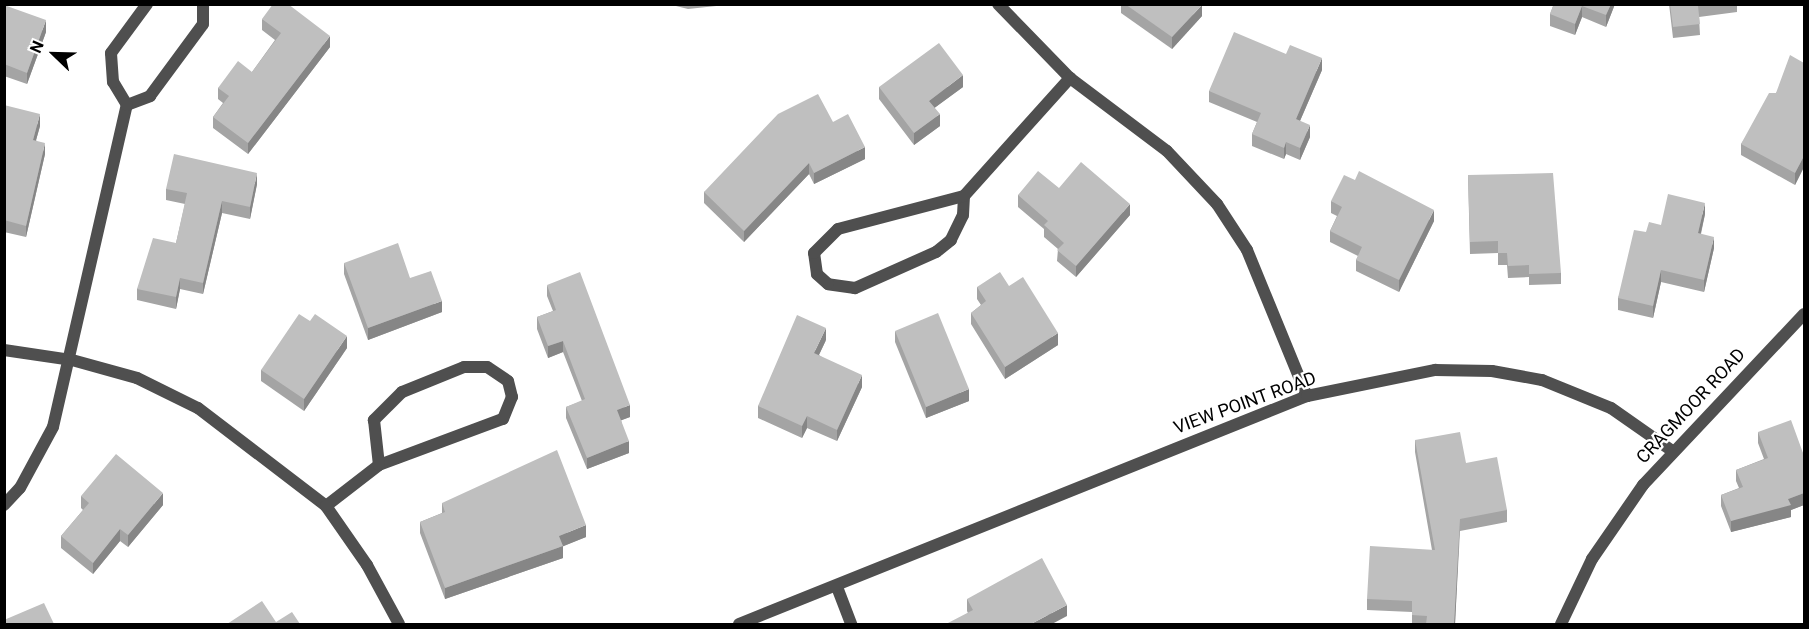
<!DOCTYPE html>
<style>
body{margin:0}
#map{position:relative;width:1809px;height:629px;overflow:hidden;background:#fff;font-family:Roboto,sans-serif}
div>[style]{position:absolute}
.street>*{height:12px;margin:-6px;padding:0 6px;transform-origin:6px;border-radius:6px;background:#4f4f4f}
.wall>*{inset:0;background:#a4a4a4}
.shaded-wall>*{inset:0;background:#868686}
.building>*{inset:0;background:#bfbfbf}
span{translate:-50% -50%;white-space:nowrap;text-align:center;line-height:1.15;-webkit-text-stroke:4.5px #fff;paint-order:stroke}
.street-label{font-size:18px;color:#000}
.frame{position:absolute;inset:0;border:6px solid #000;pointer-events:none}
.north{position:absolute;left:24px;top:24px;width:60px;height:60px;-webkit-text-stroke:4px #fff;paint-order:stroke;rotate:293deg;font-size:16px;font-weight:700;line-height:24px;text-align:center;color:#000}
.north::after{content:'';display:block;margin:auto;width:21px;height:27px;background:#000;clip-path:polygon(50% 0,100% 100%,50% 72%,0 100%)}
</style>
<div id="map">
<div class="street">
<div style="left:998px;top:4px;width:103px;rotate:45.8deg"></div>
<div style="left:1070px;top:78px;width:121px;rotate:37deg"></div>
<div style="left:1167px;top:151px;width:73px;rotate:46.7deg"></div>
<div style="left:1217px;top:204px;width:55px;rotate:56.9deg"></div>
<div style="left:1247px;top:250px;width:158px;rotate:67.7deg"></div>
<div style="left:127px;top:105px;width:25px;rotate:-21deg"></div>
<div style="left:150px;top:96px;width:89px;rotate:-53.6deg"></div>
<div style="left:203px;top:24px;width:20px;rotate:-90deg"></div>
<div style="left:964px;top:196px;width:19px;rotate:93deg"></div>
<div style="left:963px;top:215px;width:28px;rotate:116deg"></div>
<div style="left:951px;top:240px;width:19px;rotate:141deg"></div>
<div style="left:936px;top:252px;width:89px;rotate:156deg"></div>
<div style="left:855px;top:288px;width:27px;rotate:-172deg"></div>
<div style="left:828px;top:284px;width:15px;rotate:-138deg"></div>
<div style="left:817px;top:274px;width:21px;rotate:-98deg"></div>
<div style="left:814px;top:253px;width:34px;rotate:-45deg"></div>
<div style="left:838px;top:229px;width:130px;rotate:-14.7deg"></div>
<div style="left:964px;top:196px;width:159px;rotate:-48.1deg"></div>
<div style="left:4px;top:350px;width:69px;rotate:8.4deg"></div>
<div style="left:72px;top:360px;width:67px;rotate:15.5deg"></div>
<div style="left:137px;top:378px;width:68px;rotate:26.2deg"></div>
<div style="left:198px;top:408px;width:161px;rotate:37.4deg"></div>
<div style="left:326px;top:506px;width:72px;rotate:55.2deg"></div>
<div style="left:367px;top:565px;width:67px;rotate:61.5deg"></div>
<div style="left:4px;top:505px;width:23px;rotate:-47deg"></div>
<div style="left:20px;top:488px;width:69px;rotate:-61.6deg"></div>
<div style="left:53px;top:427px;width:330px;rotate:-77.1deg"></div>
<div style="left:127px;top:105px;width:27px;rotate:-121deg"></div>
<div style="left:113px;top:82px;width:29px;rotate:-94deg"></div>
<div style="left:111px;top:53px;width:61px;rotate:-53.7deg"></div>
<div style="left:326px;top:506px;width:67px;rotate:-37.7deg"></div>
<div style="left:379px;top:465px;width:132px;rotate:-20.4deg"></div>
<div style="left:503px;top:419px;width:24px;rotate:-68deg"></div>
<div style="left:512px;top:397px;width:16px;rotate:-104deg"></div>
<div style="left:508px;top:381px;width:25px;rotate:-146deg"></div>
<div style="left:487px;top:367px;width:23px;rotate:180deg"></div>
<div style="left:464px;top:367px;width:67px;rotate:158deg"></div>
<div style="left:402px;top:392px;width:40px;rotate:135deg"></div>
<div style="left:374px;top:420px;width:45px;rotate:83.7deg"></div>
<div style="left:837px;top:587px;width:40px;rotate:69deg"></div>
<div style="left:739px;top:624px;width:612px;rotate:-21.87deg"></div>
<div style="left:1307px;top:396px;width:131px;rotate:-11.5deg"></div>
<div style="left:1435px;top:370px;width:57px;rotate:1deg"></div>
<div style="left:1492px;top:371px;width:51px;rotate:10.2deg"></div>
<div style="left:1542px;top:380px;width:74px;rotate:22.1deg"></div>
<div style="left:1611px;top:408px;width:73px;rotate:35deg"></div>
<div style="left:1561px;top:624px;width:72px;rotate:-64.5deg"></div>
<div style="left:1592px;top:559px;width:90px;rotate:-55.4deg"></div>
<div style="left:1643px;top:485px;width:235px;rotate:-46.7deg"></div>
</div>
<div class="wall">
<div style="clip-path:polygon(668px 4px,735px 4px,688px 9px)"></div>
<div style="clip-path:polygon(1121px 4px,1125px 4px,1202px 16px,1172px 49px,1121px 13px)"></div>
<div style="clip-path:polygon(1550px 4px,1615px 4px,1606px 27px,1582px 17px,1575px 35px,1550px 26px,1550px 14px,1553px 6px)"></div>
<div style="clip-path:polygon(1669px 4px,1737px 4px,1737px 12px,1699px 17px,1700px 35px,1673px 38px)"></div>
<div style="clip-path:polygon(4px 5px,46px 32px,27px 84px,4px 76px)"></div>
<div style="clip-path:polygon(262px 19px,330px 47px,248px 154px,213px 128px,213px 117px,223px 103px,218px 99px,218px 88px,252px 72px,275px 40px,262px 30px)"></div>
<div style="clip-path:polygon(1804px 63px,1804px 167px,1795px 185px,1741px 155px,1741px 144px,1776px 93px)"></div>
<div style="clip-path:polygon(1322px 70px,1300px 121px,1310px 137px,1300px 160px,1286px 154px,1284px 159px,1252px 146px,1252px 134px,1257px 122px,1209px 102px,1209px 91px)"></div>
<div style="clip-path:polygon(879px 87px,963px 87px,934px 108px,940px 126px,914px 145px,879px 99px)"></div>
<div style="clip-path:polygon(4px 105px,40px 126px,36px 140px,45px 154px,26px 237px,4px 232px)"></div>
<div style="clip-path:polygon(833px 122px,865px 159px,814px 184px,809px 174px,744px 242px,704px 203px,704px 192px)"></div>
<div style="clip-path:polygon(1468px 175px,1561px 273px,1561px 284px,1529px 285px,1529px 277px,1508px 278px,1507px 265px,1498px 265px,1498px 253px,1470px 254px)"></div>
<div style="clip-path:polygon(257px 184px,250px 219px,222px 213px,203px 294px,180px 289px,176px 309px,137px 300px,137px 289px,176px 243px,185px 204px,166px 200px,166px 189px)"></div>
<div style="clip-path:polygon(1059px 188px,1130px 215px,1076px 277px,1057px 261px,1058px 249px,1044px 237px,1044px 229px,1018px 207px,1018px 195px)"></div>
<div style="clip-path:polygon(1331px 201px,1434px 221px,1399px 292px,1356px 271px,1356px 260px,1358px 256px,1330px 242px,1330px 231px,1337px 216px,1331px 213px)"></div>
<div style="clip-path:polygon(1705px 214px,1701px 234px,1714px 248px,1704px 292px,1661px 282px,1653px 318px,1618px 310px,1618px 298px,1646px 232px,1661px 225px)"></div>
<div style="clip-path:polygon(344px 263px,410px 278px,442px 312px,368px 340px,344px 274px)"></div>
<div style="clip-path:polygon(547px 285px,630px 417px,621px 420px,629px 453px,587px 469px,566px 418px,566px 407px,582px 401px,563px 352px,548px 358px,537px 329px,537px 317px,553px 311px,547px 296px)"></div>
<div style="clip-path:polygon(1009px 286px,1058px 345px,1005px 379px,971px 324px,971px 313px,981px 305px,977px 299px,977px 287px)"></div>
<div style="clip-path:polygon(895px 331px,969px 401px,926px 418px,895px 342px)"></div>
<div style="clip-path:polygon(826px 340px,819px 355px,862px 387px,837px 441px,807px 428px,802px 438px,758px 418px,758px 406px)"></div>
<div style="clip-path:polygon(347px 348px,304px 411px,261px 381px,261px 370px)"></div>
<div style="clip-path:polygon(1758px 432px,1803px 453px,1804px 452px,1804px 505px,1791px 510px,1791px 517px,1731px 532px,1721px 506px,1721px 495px,1739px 488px,1736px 481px,1736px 470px,1764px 459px,1758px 443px)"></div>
<div style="clip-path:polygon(1415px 440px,1466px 463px,1507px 510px,1507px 522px,1460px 531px,1455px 624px,1412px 624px,1412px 612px,1367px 610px,1367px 599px,1432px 550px,1415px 452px)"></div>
<div style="clip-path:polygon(81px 496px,163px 505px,128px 547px,120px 541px,93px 574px,61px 548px,61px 536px,83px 510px,81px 508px)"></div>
<div style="clip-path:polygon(442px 503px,586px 537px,563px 546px,563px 558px,445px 599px,420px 533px,420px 522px,442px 513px)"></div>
<div style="clip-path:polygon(967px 599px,1067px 616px,968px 613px,967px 611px)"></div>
</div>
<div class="shaded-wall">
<div style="clip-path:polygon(1611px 4px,1615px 4px,1606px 27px,1606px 15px)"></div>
<div style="clip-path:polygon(1202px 5px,1202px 16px,1172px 49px,1172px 37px)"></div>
<div style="clip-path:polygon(1582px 6px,1582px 17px,1575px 35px,1575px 24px)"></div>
<div style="clip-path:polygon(46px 20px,46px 32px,27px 84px,27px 73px)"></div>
<div style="clip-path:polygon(330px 36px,330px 47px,248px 154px,248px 143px)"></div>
<div style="clip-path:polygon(1322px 58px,1322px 70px,1296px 130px,1296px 119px)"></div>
<div style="clip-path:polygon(963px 75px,963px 87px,929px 112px,929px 101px)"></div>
<div style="clip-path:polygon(40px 114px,40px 126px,33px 151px,33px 140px)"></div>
<div style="clip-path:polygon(940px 114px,940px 126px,914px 145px,914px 133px)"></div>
<div style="clip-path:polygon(1310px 125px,1310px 137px,1300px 160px,1300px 148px)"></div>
<div style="clip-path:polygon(1286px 142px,1286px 154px,1284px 159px,1284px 148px)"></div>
<div style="clip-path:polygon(45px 143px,45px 154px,26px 237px,26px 226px)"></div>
<div style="clip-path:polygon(865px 147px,865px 159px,814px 184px,814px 173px)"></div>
<div style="clip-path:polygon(1804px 156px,1804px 167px,1795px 185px,1795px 173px)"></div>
<div style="clip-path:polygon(809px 163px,809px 174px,744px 242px,744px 231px)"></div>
<div style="clip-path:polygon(257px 173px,257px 184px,250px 219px,250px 207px)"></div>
<div style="clip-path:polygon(222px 201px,222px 213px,203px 294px,203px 283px)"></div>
<div style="clip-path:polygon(1705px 203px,1705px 214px,1698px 245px,1698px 233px)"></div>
<div style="clip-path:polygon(1130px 204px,1130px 215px,1076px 277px,1076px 266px)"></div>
<div style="clip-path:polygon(1434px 210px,1434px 221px,1399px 292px,1399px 280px)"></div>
<div style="clip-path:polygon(1714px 237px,1714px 248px,1704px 292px,1704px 280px)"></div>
<div style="clip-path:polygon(1661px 270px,1661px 282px,1653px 318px,1653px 306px)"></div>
<div style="clip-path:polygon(180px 278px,180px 289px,176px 309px,176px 297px)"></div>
<div style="clip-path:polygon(442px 301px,442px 312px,368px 340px,368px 328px)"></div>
<div style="clip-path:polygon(826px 328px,826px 340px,814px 365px,814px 353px)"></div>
<div style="clip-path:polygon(1058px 333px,1058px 345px,1005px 379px,1005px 367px)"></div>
<div style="clip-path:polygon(347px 336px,347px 348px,304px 411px,304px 399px)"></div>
<div style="clip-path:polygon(563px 341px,563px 352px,548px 358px,548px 346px)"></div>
<div style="clip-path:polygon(862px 375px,862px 387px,837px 441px,837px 430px)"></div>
<div style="clip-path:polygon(969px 389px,969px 401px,926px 418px,926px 407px)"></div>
<div style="clip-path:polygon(630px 405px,630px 417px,617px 422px,617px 410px)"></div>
<div style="clip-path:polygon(807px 416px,807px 428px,802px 438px,802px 426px)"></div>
<div style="clip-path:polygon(629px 441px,629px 453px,587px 469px,587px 458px)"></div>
<div style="clip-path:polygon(163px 493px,163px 505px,128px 547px,128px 535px)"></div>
<div style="clip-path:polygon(1804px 493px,1804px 505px,1791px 510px,1791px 517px,1731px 532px,1731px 521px)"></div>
<div style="clip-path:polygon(1460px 519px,1455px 624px,1454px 624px)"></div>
<div style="clip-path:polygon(586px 525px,586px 537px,559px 548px,559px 536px)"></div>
<div style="clip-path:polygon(120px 529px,120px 541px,93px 574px,93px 563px)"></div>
<div style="clip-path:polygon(563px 546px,563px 558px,445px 599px,445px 588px)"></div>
<div style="clip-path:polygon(1067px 605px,1067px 616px,1052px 624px,1031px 624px)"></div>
</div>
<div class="building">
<div style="clip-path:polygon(273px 4px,288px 4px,330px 36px,248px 143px,213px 117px,229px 96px,218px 88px,238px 61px,252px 72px,281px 33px,262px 19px)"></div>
<div style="clip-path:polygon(1125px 4px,1201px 4px,1202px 5px,1172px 37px)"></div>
<div style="clip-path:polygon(1554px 4px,1611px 4px,1606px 15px,1582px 6px,1575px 24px,1550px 14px)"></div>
<div style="clip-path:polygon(1670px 4px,1706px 4px,1698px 6px,1700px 24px,1673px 27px)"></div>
<div style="clip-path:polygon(4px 5px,46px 20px,27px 73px,4px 64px)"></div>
<div style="clip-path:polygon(1234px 32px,1286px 54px,1290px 45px,1322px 58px,1296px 119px,1310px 125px,1300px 148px,1286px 142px,1284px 148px,1252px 134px,1261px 113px,1209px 91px)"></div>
<div style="clip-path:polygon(939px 43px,963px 75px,929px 101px,940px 114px,914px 133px,879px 87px)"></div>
<div style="clip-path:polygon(1790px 55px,1804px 63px,1804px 118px,1803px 120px,1804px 120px,1804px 156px,1795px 173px,1741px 144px,1769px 93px,1776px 93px)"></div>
<div style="clip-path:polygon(818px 94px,833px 122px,848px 114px,865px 147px,814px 173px,809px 163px,744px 231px,704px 192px,778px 114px)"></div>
<div style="clip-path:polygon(4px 105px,40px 114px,33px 140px,45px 143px,26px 226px,4px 220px)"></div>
<div style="clip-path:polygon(174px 154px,257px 173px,250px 207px,222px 201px,203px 283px,180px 278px,176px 297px,137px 289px,153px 238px,176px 243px,187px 193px,166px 189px)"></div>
<div style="clip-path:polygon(1081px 162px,1130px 204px,1076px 266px,1057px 250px,1064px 243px,1044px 225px,1048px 221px,1018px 195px,1038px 171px,1059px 188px)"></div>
<div style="clip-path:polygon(1359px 171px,1434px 210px,1399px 280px,1356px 260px,1362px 247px,1330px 231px,1342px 207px,1331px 201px,1344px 175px,1355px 180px)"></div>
<div style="clip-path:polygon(1553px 173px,1561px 273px,1529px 274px,1529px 265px,1508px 266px,1507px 253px,1498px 253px,1498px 241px,1470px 242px,1468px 175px)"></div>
<div style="clip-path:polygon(1668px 194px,1705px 203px,1698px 233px,1714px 237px,1704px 280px,1661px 270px,1653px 306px,1618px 298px,1634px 230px,1646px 232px,1649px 222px,1661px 225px)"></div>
<div style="clip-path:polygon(398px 243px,410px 278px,431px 271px,442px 301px,368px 328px,344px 263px)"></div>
<div style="clip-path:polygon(580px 272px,630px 405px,617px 410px,629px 441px,587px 458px,566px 407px,585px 399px,563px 341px,548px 346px,537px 317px,556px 310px,547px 285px)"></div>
<div style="clip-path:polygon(1000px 272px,1009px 286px,1023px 277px,1058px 333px,1005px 367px,971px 313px,986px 301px,977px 287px)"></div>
<div style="clip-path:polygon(938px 313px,969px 389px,926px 407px,895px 331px)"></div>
<div style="clip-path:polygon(299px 314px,310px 321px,315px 314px,347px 336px,304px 399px,261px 370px)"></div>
<div style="clip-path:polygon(797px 315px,826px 328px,814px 353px,862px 375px,837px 430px,807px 416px,802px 426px,758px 406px)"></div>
<div style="clip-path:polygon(1791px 420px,1803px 453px,1804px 452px,1804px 493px,1788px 499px,1791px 505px,1731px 521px,1721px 495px,1743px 487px,1736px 470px,1768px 458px,1758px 432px)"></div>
<div style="clip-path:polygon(1460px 432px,1466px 463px,1497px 457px,1507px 510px,1460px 519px,1454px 624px,1426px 624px,1427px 616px,1412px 615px,1412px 601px,1367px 599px,1370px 546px,1435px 550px,1415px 440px)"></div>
<div style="clip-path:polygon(557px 450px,586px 525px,559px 536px,563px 546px,445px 588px,420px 522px,445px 512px,442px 503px)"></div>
<div style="clip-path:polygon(116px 454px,163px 493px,128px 535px,120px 529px,93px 563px,61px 536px,89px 503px,81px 496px)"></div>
<div style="clip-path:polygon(1042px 558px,1067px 605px,1031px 624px,946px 624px,973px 610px,967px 599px)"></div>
<div style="clip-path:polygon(262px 601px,276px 622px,292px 612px,300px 624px,227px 624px)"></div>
<div style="clip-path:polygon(44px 603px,54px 624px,4px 624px,4px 620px)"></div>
</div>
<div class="street-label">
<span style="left:1245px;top:403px;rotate:-20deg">VIEW POINT ROAD</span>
<span style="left:1691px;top:406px;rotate:-47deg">CRAGMOOR ROAD</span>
</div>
<div class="frame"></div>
<div class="north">N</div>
</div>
